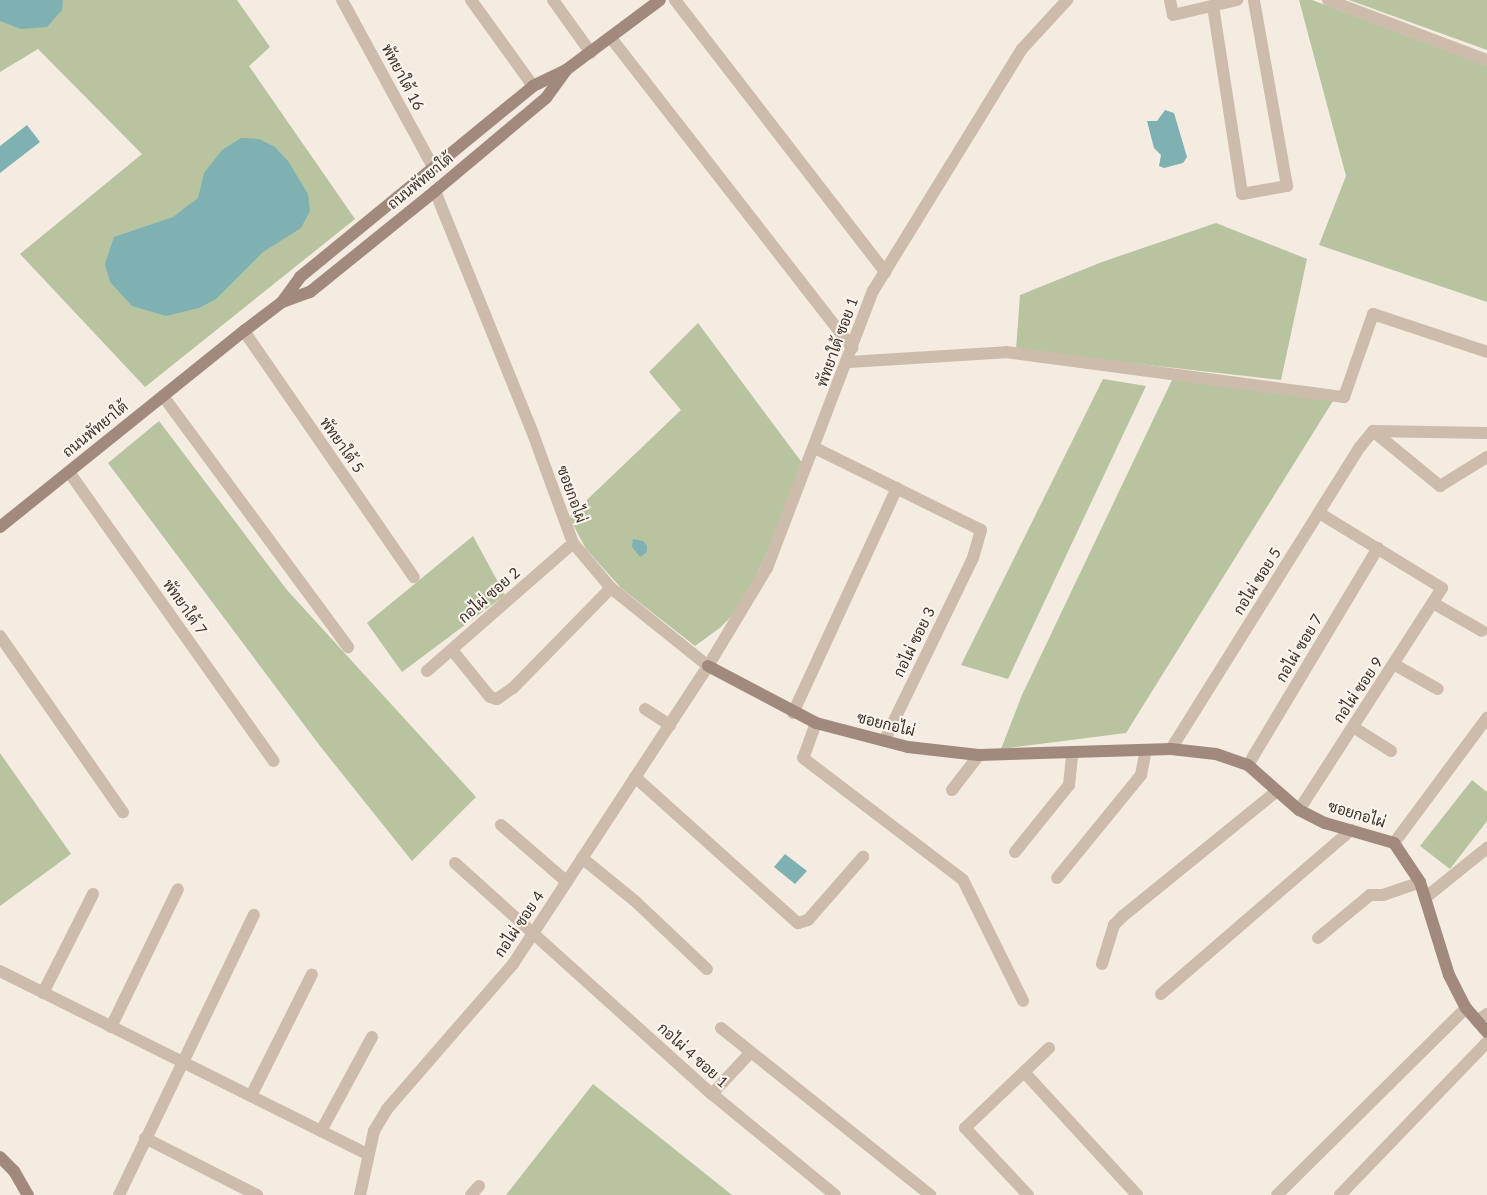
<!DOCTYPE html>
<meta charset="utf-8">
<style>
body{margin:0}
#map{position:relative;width:1487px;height:1195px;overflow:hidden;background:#f4ebe1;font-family:Lato,Sarabun,sans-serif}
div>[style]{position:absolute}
.green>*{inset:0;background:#b8c4a0}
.water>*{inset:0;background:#7fb0b2}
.street>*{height:12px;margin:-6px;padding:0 6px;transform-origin:6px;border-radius:6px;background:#cdbbac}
.secondary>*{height:12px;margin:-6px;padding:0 6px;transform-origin:6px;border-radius:6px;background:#a18a7d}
span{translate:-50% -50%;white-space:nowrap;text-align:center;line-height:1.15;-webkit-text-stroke:4px #fbf5ee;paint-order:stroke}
.street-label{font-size:15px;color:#3b302b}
</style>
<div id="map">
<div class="green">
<div style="clip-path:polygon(0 0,237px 0,270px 47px,249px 66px,355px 219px,145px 387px,20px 254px,142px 154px,38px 49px,0 72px)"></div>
<div style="clip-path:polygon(1299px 0,1312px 0,1487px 66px,1487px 302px,1319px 245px,1346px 176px)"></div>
<div style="clip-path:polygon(1349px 0,1487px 0,1487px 50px)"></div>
<div style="clip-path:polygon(1216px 223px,1307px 259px,1281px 380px,1016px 350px,1020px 295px,1102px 262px)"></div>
<div style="clip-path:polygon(698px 323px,803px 464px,763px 562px,739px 608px,721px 627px,695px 646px,621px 588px,586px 549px,569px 517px,681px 410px,649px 372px)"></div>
<div style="clip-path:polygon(1173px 378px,1333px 401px,1126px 733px,1001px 749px,1022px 695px)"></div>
<div style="clip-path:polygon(1103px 379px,1146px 386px,1008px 679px,961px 665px)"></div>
<div style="clip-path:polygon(159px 421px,287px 590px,476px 797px,412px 861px,320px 746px,108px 463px)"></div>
<div style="clip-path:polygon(473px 536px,505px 595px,402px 672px,367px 623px)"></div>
<div style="clip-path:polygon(0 753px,71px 854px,0 906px)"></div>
<div style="clip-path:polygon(1472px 780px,1487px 792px,1487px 821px,1450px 869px,1420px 846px)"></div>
<div style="clip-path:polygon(593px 1084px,732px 1195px,506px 1195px)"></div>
</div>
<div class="water">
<div style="clip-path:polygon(0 0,63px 0,62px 10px,47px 27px,21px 29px,0 21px)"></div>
<div style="clip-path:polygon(1165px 110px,1174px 113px,1187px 157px,1183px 163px,1164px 168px,1159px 166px,1161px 155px,1154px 148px,1147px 121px,1157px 121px)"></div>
<div style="clip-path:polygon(27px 125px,40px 142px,0 173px,0 146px)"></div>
<div style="clip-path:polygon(241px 138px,259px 139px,275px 147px,288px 161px,308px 194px,310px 211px,301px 228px,263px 252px,216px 299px,199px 308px,166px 316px,132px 306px,110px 282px,105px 264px,114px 237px,173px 217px,198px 198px,204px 173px,222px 150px)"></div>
<div style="clip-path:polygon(633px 539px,643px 541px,647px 546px,647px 552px,640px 557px,632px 547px)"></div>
<div style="clip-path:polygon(785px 854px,807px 871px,795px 884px,774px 867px)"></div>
</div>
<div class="street">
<div style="left:342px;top:0;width:192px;rotate:61.4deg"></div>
<div style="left:471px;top:0;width:106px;rotate:54.2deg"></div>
<div style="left:553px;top:0;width:65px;rotate:54.4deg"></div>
<div style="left:675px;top:0;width:344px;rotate:52.3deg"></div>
<div style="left:1170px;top:0;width:15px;rotate:79deg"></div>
<div style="left:1173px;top:15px;width:66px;rotate:-13.2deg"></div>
<div style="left:1328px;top:0;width:170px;rotate:20.7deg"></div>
<div style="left:1213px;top:6px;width:190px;rotate:81.2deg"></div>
<div style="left:1242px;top:194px;width:46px;rotate:-10.1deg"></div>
<div style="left:1287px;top:186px;width:189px;rotate:-100.1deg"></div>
<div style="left:611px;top:38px;width:393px;rotate:52.1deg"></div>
<div style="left:435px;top:191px;width:259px;rotate:68deg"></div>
<div style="left:532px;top:431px;width:119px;rotate:69.9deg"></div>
<div style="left:573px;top:543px;width:59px;rotate:49.8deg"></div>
<div style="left:611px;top:588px;width:124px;rotate:38.8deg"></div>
<div style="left:244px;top:331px;width:299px;rotate:55.4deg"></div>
<div style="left:849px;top:362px;width:157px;rotate:-3.6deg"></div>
<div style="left:1006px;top:352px;width:341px;rotate:7.6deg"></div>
<div style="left:1344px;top:397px;width:88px;rotate:-70.7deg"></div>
<div style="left:1373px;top:314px;width:120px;rotate:18.4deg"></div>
<div style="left:163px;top:396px;width:312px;rotate:53.6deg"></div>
<div style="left:1373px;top:431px;width:87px;rotate:39.4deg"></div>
<div style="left:1440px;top:486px;width:55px;rotate:-31.7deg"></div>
<div style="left:815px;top:448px;width:185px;rotate:26.3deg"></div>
<div style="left:981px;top:530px;width:29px;rotate:106deg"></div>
<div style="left:973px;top:558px;width:203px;rotate:115.9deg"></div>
<div style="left:69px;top:472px;width:354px;rotate:54.7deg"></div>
<div style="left:1433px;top:603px;width:56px;rotate:29.7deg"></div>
<div style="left:0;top:636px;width:215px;rotate:55.1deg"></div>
<div style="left:452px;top:650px;width:60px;rotate:51deg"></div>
<div style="left:490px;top:697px;width:7px;rotate:16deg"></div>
<div style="left:497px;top:699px;width:19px;rotate:-35deg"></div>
<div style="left:513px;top:688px;width:140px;rotate:-45.6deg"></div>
<div style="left:1395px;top:665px;width:49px;rotate:29.2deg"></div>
<div style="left:427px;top:671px;width:194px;rotate:-41.2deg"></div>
<div style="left:645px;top:709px;width:30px;rotate:33deg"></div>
<div style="left:793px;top:713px;width:248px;rotate:-65.2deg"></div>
<div style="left:816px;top:723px;width:37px;rotate:110deg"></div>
<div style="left:803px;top:758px;width:201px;rotate:37.3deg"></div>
<div style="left:963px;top:880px;width:135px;rotate:63.6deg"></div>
<div style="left:1353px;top:727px;width:45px;rotate:32.3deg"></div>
<div style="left:1171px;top:749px;width:356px;rotate:-58deg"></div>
<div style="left:1360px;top:447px;width:21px;rotate:-51deg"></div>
<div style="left:1373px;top:431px;width:114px;rotate:1deg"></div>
<div style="left:1248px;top:765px;width:253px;rotate:-59.1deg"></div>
<div style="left:635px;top:777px;width:219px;rotate:41.9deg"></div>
<div style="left:798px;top:923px;width:10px;rotate:-17deg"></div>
<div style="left:808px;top:920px;width:84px;rotate:-48.9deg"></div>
<div style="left:952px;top:790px;width:44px;rotate:-52.4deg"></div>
<div style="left:1299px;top:810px;width:264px;rotate:-57.2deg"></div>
<div style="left:1442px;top:588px;width:144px;rotate:-148.6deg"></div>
<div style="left:501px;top:825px;width:87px;rotate:40.8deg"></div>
<div style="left:1394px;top:843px;width:156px;rotate:-53.4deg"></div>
<div style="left:1015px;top:852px;width:86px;rotate:-51.1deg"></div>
<div style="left:1069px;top:785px;width:31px;rotate:-84deg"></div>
<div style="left:582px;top:858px;width:68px;rotate:39.1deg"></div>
<div style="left:635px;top:901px;width:99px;rotate:43.4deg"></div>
<div style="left:455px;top:863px;width:346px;rotate:42deg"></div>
<div style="left:712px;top:1094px;width:159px;rotate:39.4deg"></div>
<div style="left:1057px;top:878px;width:133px;rotate:-50.8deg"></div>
<div style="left:1141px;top:775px;width:25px;rotate:-79deg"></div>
<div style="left:1425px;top:898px;width:80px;rotate:-38.9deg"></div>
<div style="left:1318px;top:938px;width:67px;rotate:-39.6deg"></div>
<div style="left:1370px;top:895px;width:13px"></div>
<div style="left:1383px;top:895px;width:39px;rotate:-19deg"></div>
<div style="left:1102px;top:964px;width:41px;rotate:-72.9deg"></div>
<div style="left:1114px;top:925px;width:13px;rotate:-45deg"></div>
<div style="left:1123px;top:916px;width:198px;rotate:-39.1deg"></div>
<div style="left:0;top:971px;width:410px;rotate:26.5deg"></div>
<div style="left:43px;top:993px;width:111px;rotate:-63.2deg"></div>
<div style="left:1161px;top:994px;width:251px;rotate:-40.8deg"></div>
<div style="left:1477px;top:1021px;width:12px;rotate:-35deg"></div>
<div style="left:111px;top:1027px;width:153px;rotate:-64.1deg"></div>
<div style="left:721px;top:1028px;width:268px;rotate:38.6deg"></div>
<div style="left:1024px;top:1072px;width:167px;rotate:47.4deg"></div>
<div style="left:712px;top:1094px;width:57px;rotate:-47.1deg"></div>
<div style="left:251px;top:1096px;width:136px;rotate:-63.4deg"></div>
<div style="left:321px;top:1131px;width:107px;rotate:-61.5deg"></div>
<div style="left:145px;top:1138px;width:126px;rotate:27deg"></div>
<div style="left:119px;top:1195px;width:311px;rotate:-64.3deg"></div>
<div style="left:360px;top:1195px;width:66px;rotate:-77.7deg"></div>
<div style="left:374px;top:1131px;width:26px;rotate:-59deg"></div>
<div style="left:387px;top:1109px;width:192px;rotate:-49deg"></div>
<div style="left:513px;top:964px;width:356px;rotate:-56.8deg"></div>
<div style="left:708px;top:666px;width:114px;rotate:-59deg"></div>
<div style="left:767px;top:568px;width:297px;rotate:-69.1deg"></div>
<div style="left:873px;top:291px;width:284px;rotate:-58.4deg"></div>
<div style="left:1022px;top:49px;width:67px;rotate:-47.4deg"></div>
<div style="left:471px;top:1195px;width:12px;rotate:-48deg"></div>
<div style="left:1028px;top:1195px;width:92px;rotate:-133.2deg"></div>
<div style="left:965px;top:1128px;width:116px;rotate:-43.6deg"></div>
<div style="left:1277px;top:1195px;width:266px;rotate:-44.7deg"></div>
<div style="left:1340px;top:1195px;width:212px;rotate:-46.1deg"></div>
</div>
<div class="secondary">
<div style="left:282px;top:302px;width:31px;rotate:-54deg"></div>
<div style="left:300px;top:277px;width:301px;rotate:-39.3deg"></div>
<div style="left:533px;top:86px;width:37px;rotate:-26deg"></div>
<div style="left:566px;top:70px;width:117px;rotate:-36.7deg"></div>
<div style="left:0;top:527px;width:313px;rotate:-38.8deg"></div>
<div style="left:244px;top:331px;width:48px;rotate:-37.3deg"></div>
<div style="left:282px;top:302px;width:30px;rotate:-20deg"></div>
<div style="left:310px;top:292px;width:161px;rotate:-38.9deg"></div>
<div style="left:435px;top:191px;width:145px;rotate:-40deg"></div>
<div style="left:546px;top:98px;width:34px;rotate:-54deg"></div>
<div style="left:708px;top:666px;width:122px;rotate:27.8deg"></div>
<div style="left:816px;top:723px;width:95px;rotate:14.6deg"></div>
<div style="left:908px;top:747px;width:71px;rotate:6.4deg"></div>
<div style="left:979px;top:755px;width:192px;rotate:-1.8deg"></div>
<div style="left:1171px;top:749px;width:45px;rotate:6.3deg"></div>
<div style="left:1216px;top:754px;width:34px;rotate:19deg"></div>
<div style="left:1248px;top:765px;width:68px;rotate:41.4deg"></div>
<div style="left:1299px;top:810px;width:29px;rotate:27deg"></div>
<div style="left:1325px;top:823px;width:72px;rotate:16.2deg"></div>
<div style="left:1394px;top:843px;width:47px;rotate:56.3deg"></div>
<div style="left:1420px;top:882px;width:97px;rotate:72.7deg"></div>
<div style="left:1449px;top:975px;width:37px;rotate:63deg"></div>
<div style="left:1466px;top:1008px;width:32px;rotate:49deg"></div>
<div style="left:0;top:1157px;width:20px;rotate:45deg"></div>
<div style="left:14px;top:1171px;width:28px;rotate:60deg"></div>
</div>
<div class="street-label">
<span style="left:403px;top:77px;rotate:62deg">พัทยาใต้ 16</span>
<span style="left:420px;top:181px;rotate:-39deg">ถนนพัทยาใต้</span>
<span style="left:837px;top:342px;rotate:-70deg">พัทยาใต้ ซอย 1</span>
<span style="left:95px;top:429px;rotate:-39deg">ถนนพัทยาใต้</span>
<span style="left:342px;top:445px;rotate:55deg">พัทยาใต้ 5</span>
<span style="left:572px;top:494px;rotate:70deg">ซอยกอไผ่</span>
<span style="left:1257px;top:581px;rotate:-58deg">กอไผ่ ซอย 5</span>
<span style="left:489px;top:595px;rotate:-41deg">กอไผ่ ซอย 2</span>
<span style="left:185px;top:607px;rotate:55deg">พัทยาใต้ 7</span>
<span style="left:914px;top:642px;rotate:-64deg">กอไผ่ ซอย 3</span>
<span style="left:1299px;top:648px;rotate:-59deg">กอไผ่ ซอย 7</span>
<span style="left:1358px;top:690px;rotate:-56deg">กอไผ่ ซอย 9</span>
<span style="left:886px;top:724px;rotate:14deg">ซอยกอไผ่</span>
<span style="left:1357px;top:814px;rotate:17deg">ซอยกอไผ่</span>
<span style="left:519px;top:924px;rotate:-56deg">กอไผ่ ซอย 4</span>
<span style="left:693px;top:1055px;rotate:42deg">กอไผ่ 4 ซอย 1</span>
</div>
</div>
